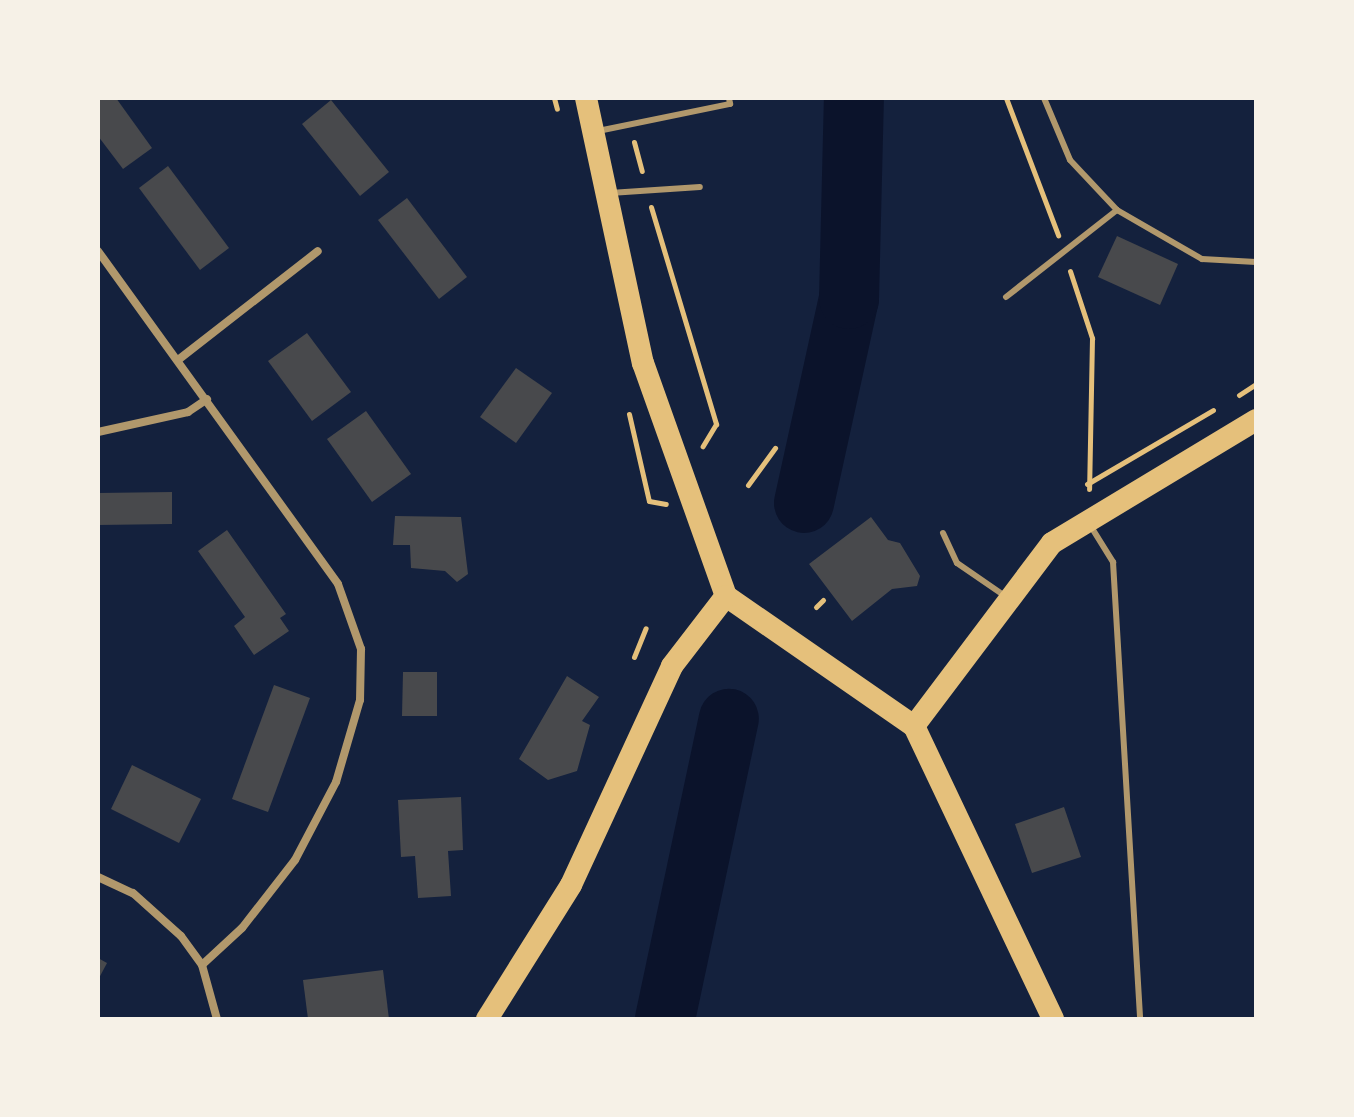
<!DOCTYPE html>
<style>
body{margin:0}
#map{position:relative;width:1354px;height:1117px;overflow:hidden;background:#14213d;font-family:"Work Sans",sans-serif}
div>[style]{position:absolute}
.river>*{height:60px;margin:-30px;padding:0 30px;transform-origin:30px;border-radius:30px;background:#0b132b}
.building>*{inset:0;background:#48494c}
.path>*{height:5px;margin:-2.5px;padding:0 2.5px;transform-origin:2.5px;border-radius:2.5px;background:#e5c07b}
.service>*{height:6px;margin:-3px;padding:0 3px;transform-origin:3px;border-radius:3px;background:#b1986c}
.minor>*{height:8px;margin:-4px;padding:0 4px;transform-origin:4px;border-radius:4px;background:#b1986c}
.trunk>*{height:22px;margin:-11px;padding:0 11px;transform-origin:11px;border-radius:11px;background:#e5c07b}
span{translate:-50% -50%;white-space:nowrap;text-align:center;line-height:1.15;-webkit-text-stroke:7px #f6f1e7;paint-order:stroke}
.frame{position:absolute;inset:0;border:100px solid #f6f1e7;pointer-events:none}
</style>
<div id="map">
<div class="river">
<div style="left:804px;top:503px;width:209px;rotate:-77.6deg"></div>
<div style="left:849px;top:299px;width:201px;rotate:-88.6deg"></div>
<div style="left:665px;top:1019px;width:307px;rotate:-78deg"></div>
</div>
<div class="building">
<div style="clip-path:polygon(98px 98px,116px 98px,152px 148px,123px 169px,98px 136px)"></div>
<div style="clip-path:polygon(331px 100px,389px 172px,360px 196px,302px 124px)"></div>
<div style="clip-path:polygon(168px 166px,229px 248px,200px 270px,139px 188px)"></div>
<div style="clip-path:polygon(407px 198px,467px 277px,439px 299px,378px 220px)"></div>
<div style="clip-path:polygon(1117px 236px,1178px 264px,1160px 305px,1098px 277px)"></div>
<div style="clip-path:polygon(307px 333px,351px 392px,312px 421px,268px 361px)"></div>
<div style="clip-path:polygon(516px 368px,552px 393px,516px 443px,480px 417px)"></div>
<div style="clip-path:polygon(366px 411px,411px 474px,372px 502px,327px 439px)"></div>
<div style="clip-path:polygon(172px 492px,172px 524px,98px 525px,98px 493px)"></div>
<div style="clip-path:polygon(395px 516px,461px 517px,468px 574px,457px 582px,445px 571px,411px 568px,410px 545px,393px 545px)"></div>
<div style="clip-path:polygon(871px 517px,888px 540px,900px 543px,920px 576px,917px 586px,892px 589px,852px 621px,809px 564px)"></div>
<div style="clip-path:polygon(227px 530px,286px 614px,280px 618px,289px 631px,254px 655px,234px 626px,245px 617px,198px 551px)"></div>
<div style="clip-path:polygon(403px 672px,437px 672px,437px 716px,402px 716px)"></div>
<div style="clip-path:polygon(567px 676px,599px 697px,582px 721px,590px 725px,577px 771px,548px 780px,519px 759px)"></div>
<div style="clip-path:polygon(274px 685px,310px 698px,268px 812px,232px 799px)"></div>
<div style="clip-path:polygon(132px 765px,201px 799px,179px 843px,111px 809px)"></div>
<div style="clip-path:polygon(461px 797px,463px 850px,448px 851px,451px 896px,418px 898px,415px 856px,401px 857px,398px 800px)"></div>
<div style="clip-path:polygon(1064px 807px,1081px 857px,1032px 873px,1015px 824px)"></div>
<div style="clip-path:polygon(98px 958px,107px 963px,98px 980px)"></div>
<div style="clip-path:polygon(383px 970px,389px 1019px,308px 1019px,303px 980px)"></div>
</div>
<div class="path">
<div style="left:554px;top:98px;width:11px;rotate:75deg"></div>
<div style="left:1006px;top:98px;width:147px;rotate:69.2deg"></div>
<div style="left:634px;top:142px;width:30px;rotate:75deg"></div>
<div style="left:651px;top:207px;width:227px;rotate:73.3deg"></div>
<div style="left:716px;top:424px;width:26px;rotate:121deg"></div>
<div style="left:1070px;top:271px;width:71px;rotate:71.8deg"></div>
<div style="left:1092px;top:338px;width:151px;rotate:91.1deg"></div>
<div style="left:1239px;top:395px;width:20px;rotate:-33deg"></div>
<div style="left:629px;top:414px;width:89px;rotate:77.1deg"></div>
<div style="left:649px;top:501px;width:17px;rotate:10deg"></div>
<div style="left:1087px;top:484px;width:146px;rotate:-30.4deg"></div>
<div style="left:748px;top:485px;width:46px;rotate:-53.9deg"></div>
<div style="left:816px;top:607px;width:10px;rotate:-45deg"></div>
<div style="left:634px;top:657px;width:31px;rotate:-68deg"></div>
</div>
<div class="service">
<div style="left:1044px;top:98px;width:67px;rotate:67.2deg"></div>
<div style="left:1070px;top:160px;width:69px;rotate:46.8deg"></div>
<div style="left:1117px;top:210px;width:98px;rotate:30deg"></div>
<div style="left:1202px;top:259px;width:54px;rotate:3.2deg"></div>
<div style="left:598px;top:131px;width:135px;rotate:-11.6deg"></div>
<div style="left:730px;top:104px;width:6px;rotate:-99deg"></div>
<div style="left:610px;top:193px;width:90px;rotate:-3.8deg"></div>
<div style="left:1006px;top:297px;width:141px;rotate:-38.1deg"></div>
<div style="left:1090px;top:525px;width:44px;rotate:58.1deg"></div>
<div style="left:1113px;top:562px;width:458px;rotate:86.6deg"></div>
<div style="left:943px;top:533px;width:33px;rotate:65deg"></div>
<div style="left:957px;top:563px;width:58px;rotate:34.5deg"></div>
</div>
<div class="minor">
<div style="left:98px;top:251px;width:410px;rotate:54.2deg"></div>
<div style="left:338px;top:584px;width:69px;rotate:70.5deg"></div>
<div style="left:361px;top:649px;width:51px;rotate:91.1deg"></div>
<div style="left:360px;top:700px;width:85px;rotate:106.3deg"></div>
<div style="left:336px;top:782px;width:88px;rotate:117.7deg"></div>
<div style="left:295px;top:860px;width:86px;rotate:127.9deg"></div>
<div style="left:242px;top:928px;width:54px;rotate:137.2deg"></div>
<div style="left:178px;top:360px;width:177px;rotate:-37.9deg"></div>
<div style="left:98px;top:432px;width:92px;rotate:-12.5deg"></div>
<div style="left:188px;top:412px;width:23px;rotate:-34deg"></div>
<div style="left:98px;top:877px;width:38px;rotate:25deg"></div>
<div style="left:133px;top:893px;width:64px;rotate:41.9deg"></div>
<div style="left:181px;top:936px;width:36px;rotate:54deg"></div>
<div style="left:202px;top:965px;width:56px;rotate:74.5deg"></div>
</div>
<div class="trunk">
<div style="left:586px;top:98px;width:271px;rotate:77.9deg"></div>
<div style="left:643px;top:363px;width:247px;rotate:70.4deg"></div>
<div style="left:726px;top:596px;width:229px;rotate:34.7deg"></div>
<div style="left:914px;top:726px;width:324px;rotate:64.6deg"></div>
<div style="left:914px;top:726px;width:229px;rotate:-53deg"></div>
<div style="left:1052px;top:543px;width:238px;rotate:-31.1deg"></div>
<div style="left:487px;top:1019px;width:158px;rotate:-57.9deg"></div>
<div style="left:571px;top:885px;width:241px;rotate:-65.2deg"></div>
<div style="left:672px;top:666px;width:88px;rotate:-52.4deg"></div>
</div>
<div class="frame"></div>
</div>
